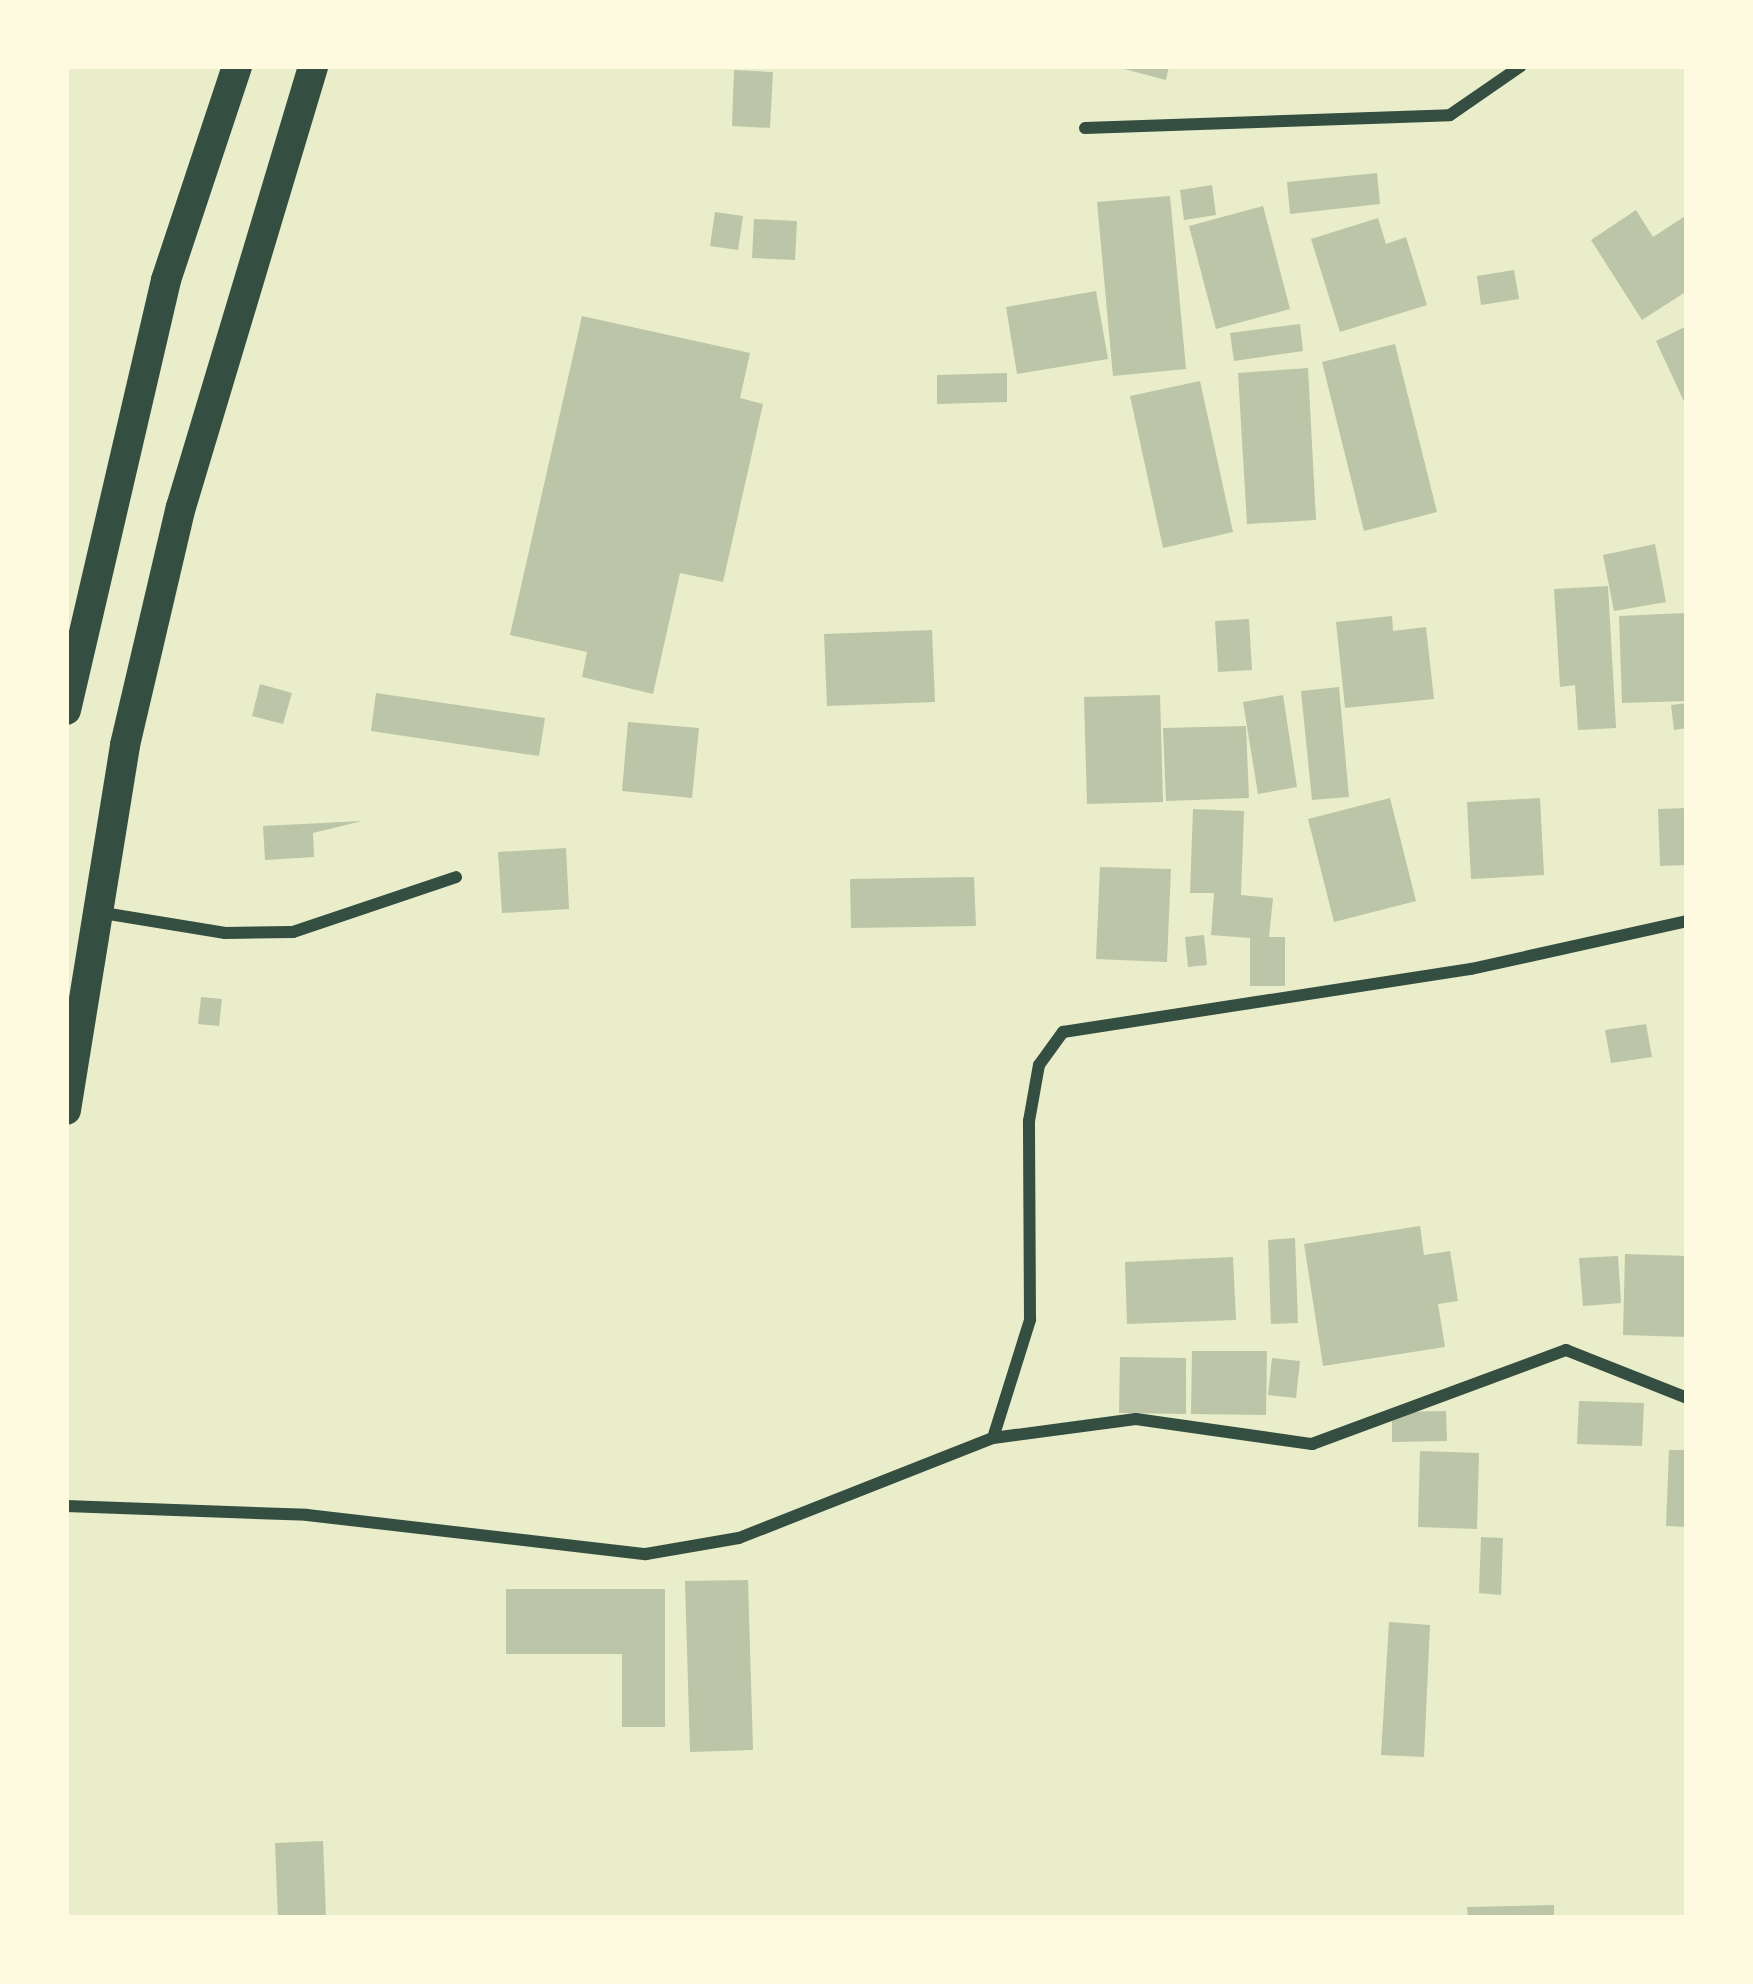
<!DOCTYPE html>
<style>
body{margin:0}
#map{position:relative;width:1753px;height:1984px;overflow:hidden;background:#e9edc9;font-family:Georgia,serif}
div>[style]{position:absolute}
.building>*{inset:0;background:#bcc5a7}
.minor>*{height:12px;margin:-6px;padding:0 6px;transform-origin:6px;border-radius:6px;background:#344e41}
.trunk>*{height:30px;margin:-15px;padding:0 15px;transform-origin:15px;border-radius:15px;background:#344e41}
span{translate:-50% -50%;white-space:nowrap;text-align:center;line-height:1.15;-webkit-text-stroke:12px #fefae0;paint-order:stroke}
.frame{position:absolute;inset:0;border:69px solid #fefae0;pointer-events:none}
</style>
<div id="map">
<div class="building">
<div style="clip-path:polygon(1113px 66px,1169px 66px,1166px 80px)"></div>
<div style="clip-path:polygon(734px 70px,773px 72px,770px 128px,732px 126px)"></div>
<div style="clip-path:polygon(1377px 173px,1380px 204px,1290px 214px,1287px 182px)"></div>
<div style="clip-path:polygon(1212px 185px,1216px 215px,1184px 220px,1180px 190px)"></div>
<div style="clip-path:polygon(1170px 196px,1186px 369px,1113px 376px,1097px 202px)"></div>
<div style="clip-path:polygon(1263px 206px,1290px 309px,1216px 329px,1189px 226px)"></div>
<div style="clip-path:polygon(1636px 210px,1653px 237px,1687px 215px,1687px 291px,1642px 320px,1591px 240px)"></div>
<div style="clip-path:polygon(715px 212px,743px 216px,738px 250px,710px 246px)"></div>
<div style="clip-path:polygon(1378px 218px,1386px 244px,1406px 237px,1427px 305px,1340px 332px,1311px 239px)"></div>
<div style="clip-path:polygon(754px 219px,797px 221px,795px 260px,752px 258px)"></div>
<div style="clip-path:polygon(1514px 270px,1519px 299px,1481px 305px,1477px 276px)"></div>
<div style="clip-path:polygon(1096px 291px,1108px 359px,1017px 374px,1006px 307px)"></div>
<div style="clip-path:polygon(582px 316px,750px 353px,740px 398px,763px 404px,723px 582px,680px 573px,653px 694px,582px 677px,587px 652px,510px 635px)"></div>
<div style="clip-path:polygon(1300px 324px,1303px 351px,1234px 361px,1230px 333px)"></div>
<div style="clip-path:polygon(1687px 326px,1687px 408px,1656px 341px)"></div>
<div style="clip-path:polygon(1395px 344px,1437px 512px,1364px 531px,1322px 362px)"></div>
<div style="clip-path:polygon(1308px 368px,1316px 520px,1247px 524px,1238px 373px)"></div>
<div style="clip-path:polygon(1007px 373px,1007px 402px,937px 404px,937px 375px)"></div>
<div style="clip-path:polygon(1200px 381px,1233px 532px,1163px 548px,1130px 396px)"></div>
<div style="clip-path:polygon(1655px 544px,1666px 602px,1614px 611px,1603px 555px)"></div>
<div style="clip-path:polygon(1608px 586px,1616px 728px,1578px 730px,1575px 685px,1560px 687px,1554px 589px)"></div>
<div style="clip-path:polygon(1686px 613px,1687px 701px,1622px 703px,1619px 616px)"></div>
<div style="clip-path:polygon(1392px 616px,1393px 631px,1426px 627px,1434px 699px,1345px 708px,1336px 622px)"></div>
<div style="clip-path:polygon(1249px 619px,1252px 670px,1218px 672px,1215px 621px)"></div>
<div style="clip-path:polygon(932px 630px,935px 702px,827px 706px,824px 634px)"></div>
<div style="clip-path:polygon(260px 684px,292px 693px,283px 724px,252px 716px)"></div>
<div style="clip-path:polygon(1339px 687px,1349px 797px,1312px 800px,1301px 691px)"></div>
<div style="clip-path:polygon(376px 693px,545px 718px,539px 756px,371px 731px)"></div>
<div style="clip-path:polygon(1160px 695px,1163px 802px,1087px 804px,1084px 697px)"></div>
<div style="clip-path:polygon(1283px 695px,1297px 787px,1258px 794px,1243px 702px)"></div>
<div style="clip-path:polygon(1687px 703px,1687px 728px,1674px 730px,1671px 705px)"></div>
<div style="clip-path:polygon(628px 722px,699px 728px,692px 798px,622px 791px)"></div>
<div style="clip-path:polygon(1246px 726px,1249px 798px,1166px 801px,1163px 728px)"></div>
<div style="clip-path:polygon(1390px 798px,1416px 901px,1334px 922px,1308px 819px)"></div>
<div style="clip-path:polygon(1540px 798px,1544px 875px,1471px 879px,1467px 802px)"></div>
<div style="clip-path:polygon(1687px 808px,1687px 865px,1660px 866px,1658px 809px)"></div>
<div style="clip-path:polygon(1193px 809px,1244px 811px,1241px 895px,1273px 898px,1269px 937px,1285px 937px,1285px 986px,1250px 986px,1250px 938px,1211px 935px,1214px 893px,1190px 893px)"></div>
<div style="clip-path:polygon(362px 821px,313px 833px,314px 857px,265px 860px,263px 826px)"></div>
<div style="clip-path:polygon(566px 848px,569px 909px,502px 913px,498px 852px)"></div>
<div style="clip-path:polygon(1100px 867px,1171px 869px,1167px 962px,1096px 959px)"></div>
<div style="clip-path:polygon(974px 877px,976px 926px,851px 928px,850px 879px)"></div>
<div style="clip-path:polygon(1204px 935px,1207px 965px,1188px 967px,1185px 937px)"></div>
<div style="clip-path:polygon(201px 997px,222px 999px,219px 1026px,198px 1024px)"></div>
<div style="clip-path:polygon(1646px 1024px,1652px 1057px,1611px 1063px,1605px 1030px)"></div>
<div style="clip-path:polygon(1420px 1226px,1424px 1255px,1450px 1251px,1458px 1301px,1438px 1304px,1445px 1347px,1323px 1366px,1304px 1244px)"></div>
<div style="clip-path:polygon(1295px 1238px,1298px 1323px,1271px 1324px,1268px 1240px)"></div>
<div style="clip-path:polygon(1625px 1254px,1687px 1256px,1687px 1337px,1623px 1335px)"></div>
<div style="clip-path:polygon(1618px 1256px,1621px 1303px,1583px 1306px,1579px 1258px)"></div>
<div style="clip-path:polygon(1233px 1257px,1236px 1320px,1127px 1324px,1125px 1262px)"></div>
<div style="clip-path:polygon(1192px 1351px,1267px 1351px,1266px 1415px,1191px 1414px)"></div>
<div style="clip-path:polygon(1120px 1357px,1186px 1358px,1186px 1414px,1119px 1413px)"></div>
<div style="clip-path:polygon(1272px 1358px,1300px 1361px,1296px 1398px,1268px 1395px)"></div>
<div style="clip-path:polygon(1579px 1401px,1644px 1403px,1642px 1446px,1577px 1444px)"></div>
<div style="clip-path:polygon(1446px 1411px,1447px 1441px,1392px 1442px,1392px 1412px)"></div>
<div style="clip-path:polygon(1669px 1450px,1687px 1450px,1687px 1527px,1666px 1526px)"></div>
<div style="clip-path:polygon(1420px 1451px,1479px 1453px,1477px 1529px,1418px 1527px)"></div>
<div style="clip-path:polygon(1481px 1537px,1503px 1538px,1501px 1595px,1479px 1593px)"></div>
<div style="clip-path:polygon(748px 1580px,753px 1750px,690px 1752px,685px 1581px)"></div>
<div style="clip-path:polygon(506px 1589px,665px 1589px,665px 1727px,622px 1727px,622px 1654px,506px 1654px)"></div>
<div style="clip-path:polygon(1389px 1622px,1430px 1625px,1424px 1757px,1381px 1755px)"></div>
<div style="clip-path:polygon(323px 1841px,326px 1917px,278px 1918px,275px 1843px)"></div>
<div style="clip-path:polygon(1554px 1905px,1554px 1918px,1468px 1918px,1467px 1907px)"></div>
</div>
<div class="minor">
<div style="left:1085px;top:128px;width:365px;rotate:-2deg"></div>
<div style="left:1450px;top:115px;width:86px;rotate:-34.6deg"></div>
<div style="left:97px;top:912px;width:130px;rotate:9.3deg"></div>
<div style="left:225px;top:933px;width:68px;rotate:-0.8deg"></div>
<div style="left:293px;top:932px;width:172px;rotate:-18.6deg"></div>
<div style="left:993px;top:1438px;width:124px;rotate:-72.6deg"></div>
<div style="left:1030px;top:1320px;width:199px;rotate:-90.3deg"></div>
<div style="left:1029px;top:1121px;width:57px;rotate:-79.9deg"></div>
<div style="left:1039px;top:1065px;width:41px;rotate:-54deg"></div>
<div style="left:1063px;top:1032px;width:413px;rotate:-8.8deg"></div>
<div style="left:1471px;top:969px;width:221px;rotate:-12.5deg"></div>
<div style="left:66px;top:1506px;width:241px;rotate:2.1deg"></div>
<div style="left:307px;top:1515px;width:341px;rotate:6.6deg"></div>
<div style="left:646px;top:1554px;width:94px;rotate:-9.8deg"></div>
<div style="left:739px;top:1538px;width:273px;rotate:-21.5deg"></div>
<div style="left:993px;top:1438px;width:144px;rotate:-7.6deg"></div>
<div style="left:1136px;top:1419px;width:178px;rotate:8.1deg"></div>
<div style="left:1312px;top:1444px;width:271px;rotate:-20.3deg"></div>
<div style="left:1566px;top:1350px;width:130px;rotate:21.6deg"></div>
</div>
<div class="trunk">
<div style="left:66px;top:710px;width:441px;rotate:-76.9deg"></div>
<div style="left:166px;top:280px;width:225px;rotate:-71.6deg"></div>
<div style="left:66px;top:1110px;width:370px;rotate:-80.8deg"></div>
<div style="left:125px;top:745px;width:244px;rotate:-76.8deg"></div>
<div style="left:181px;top:507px;width:460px;rotate:-73.3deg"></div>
</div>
<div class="frame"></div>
</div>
